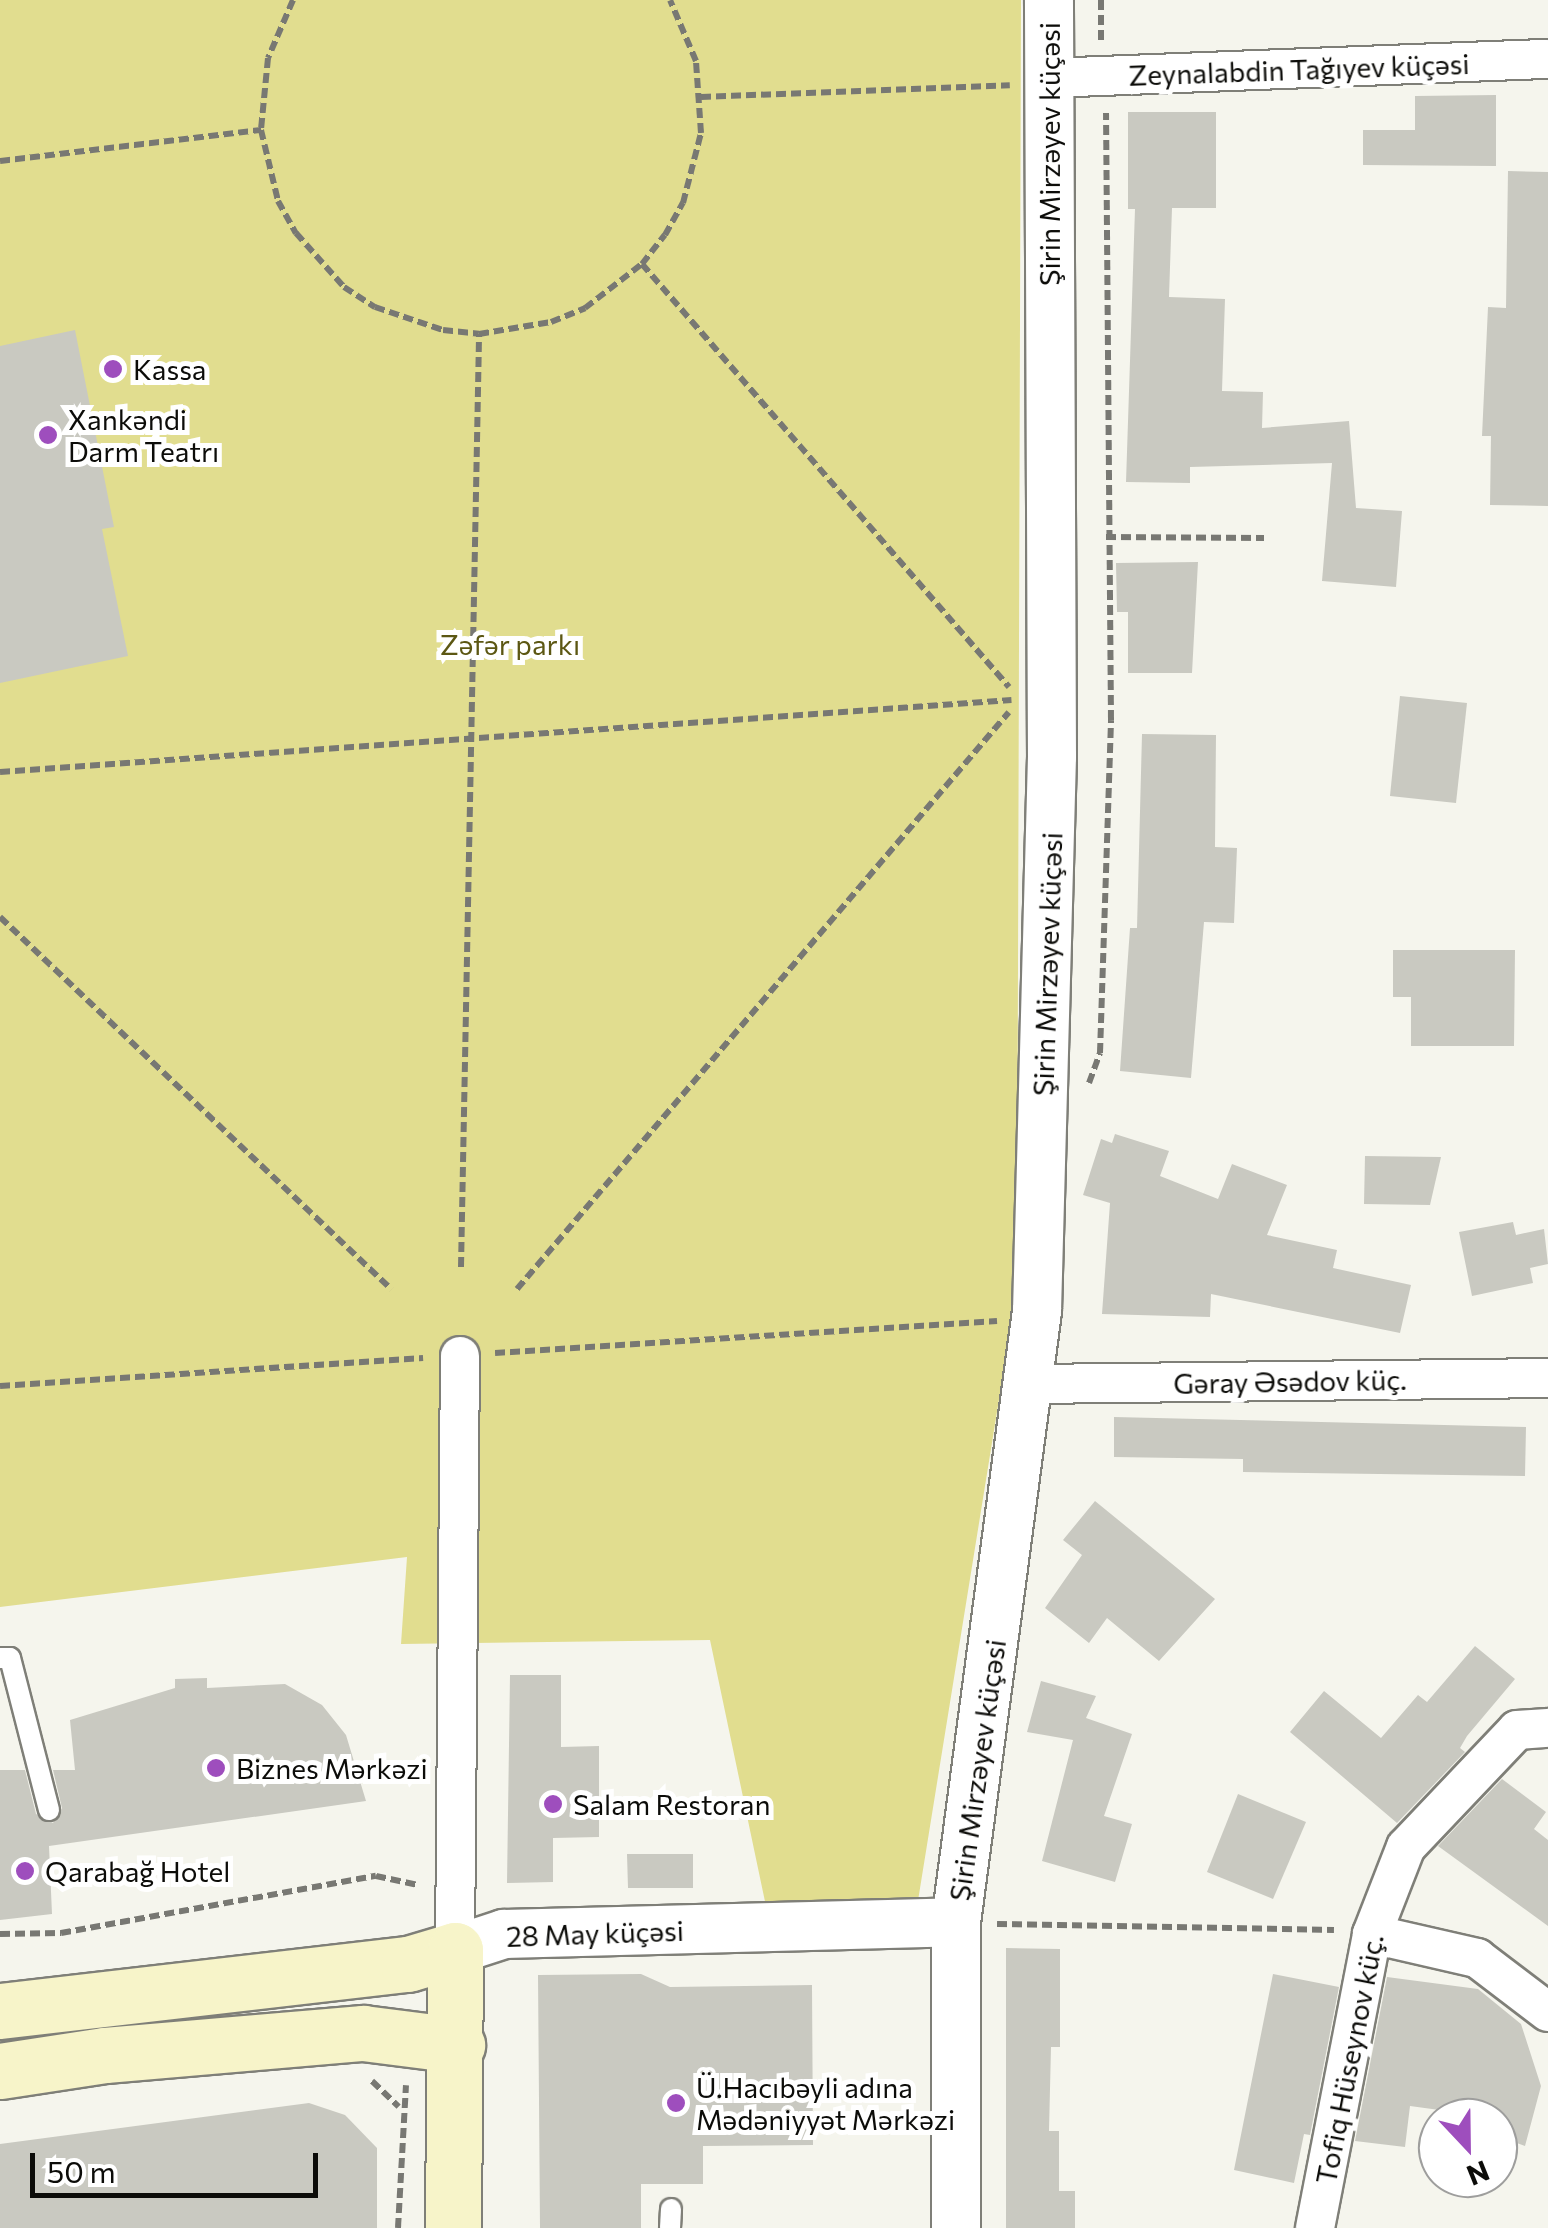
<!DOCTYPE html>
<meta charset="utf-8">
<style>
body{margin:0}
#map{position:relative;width:1548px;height:2228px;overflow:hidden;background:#f5f5ed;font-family:Commissioner,sans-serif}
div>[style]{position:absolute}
.green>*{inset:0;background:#e1dd8f}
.building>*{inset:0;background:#c9c9c1}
.path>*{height:6px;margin-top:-3px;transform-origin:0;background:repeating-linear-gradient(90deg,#787873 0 10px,transparent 0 15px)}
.roads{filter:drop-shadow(2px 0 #7f7f78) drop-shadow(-2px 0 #7f7f78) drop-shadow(0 2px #7f7f78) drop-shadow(0 -2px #7f7f78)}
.service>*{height:20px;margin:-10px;padding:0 10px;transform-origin:10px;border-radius:10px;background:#fff}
.minor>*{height:38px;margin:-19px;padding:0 19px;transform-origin:19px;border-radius:19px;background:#fff}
.tertiary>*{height:48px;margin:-24px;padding:0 24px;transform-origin:24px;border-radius:24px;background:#fff}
.secondary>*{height:55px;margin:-27.5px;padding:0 27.5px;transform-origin:27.5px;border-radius:27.5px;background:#f7f4c9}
.dots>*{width:28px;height:28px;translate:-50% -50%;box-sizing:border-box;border:5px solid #fff;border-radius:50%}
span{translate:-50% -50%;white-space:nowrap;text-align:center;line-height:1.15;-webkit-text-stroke:10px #fff;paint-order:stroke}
.street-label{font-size:28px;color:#0c0c09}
.poi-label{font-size:28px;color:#0c0c09}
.left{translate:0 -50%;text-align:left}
.park-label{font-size:28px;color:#5c5713}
.north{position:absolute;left:1418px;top:2098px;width:100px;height:100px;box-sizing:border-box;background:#fff;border:2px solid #9e9e9d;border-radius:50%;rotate:158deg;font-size:28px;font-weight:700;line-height:40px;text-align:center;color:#0c0c09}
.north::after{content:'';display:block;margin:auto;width:35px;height:45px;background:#9e4ebd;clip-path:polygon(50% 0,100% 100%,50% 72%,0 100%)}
.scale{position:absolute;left:30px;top:2153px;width:288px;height:45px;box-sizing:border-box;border:5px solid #0c0c09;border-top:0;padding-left:12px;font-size:30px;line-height:35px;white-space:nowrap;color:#0c0c09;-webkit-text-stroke:8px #fff;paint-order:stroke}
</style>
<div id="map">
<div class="green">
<div style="clip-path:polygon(0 0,1021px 0,1017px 1288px,916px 1913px,767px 1911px,710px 1640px,401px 1644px,407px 1557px,0 1607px)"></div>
</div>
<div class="building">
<div style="clip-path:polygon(1496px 95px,1496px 166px,1363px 165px,1363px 130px,1415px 130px,1415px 96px)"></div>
<div style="clip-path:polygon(1128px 112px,1216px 112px,1216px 208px,1172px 208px,1169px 297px,1225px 299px,1222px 391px,1263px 392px,1262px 428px,1349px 421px,1356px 508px,1402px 511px,1396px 587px,1322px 581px,1332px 463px,1190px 467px,1190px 483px,1126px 482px,1135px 209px,1128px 209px)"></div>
<div style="clip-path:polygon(1508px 171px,1548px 172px,1548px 506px,1490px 505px,1491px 436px,1482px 436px,1488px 307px,1506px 308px)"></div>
<div style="clip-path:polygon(75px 330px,114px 527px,102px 529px,128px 656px,0 683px,0 346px)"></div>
<div style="clip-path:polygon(1198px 562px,1192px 673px,1128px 673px,1128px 612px,1117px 612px,1116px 563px)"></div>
<div style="clip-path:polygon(1400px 696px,1467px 703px,1456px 803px,1390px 796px)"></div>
<div style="clip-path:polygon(1142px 734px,1216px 735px,1215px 847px,1237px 848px,1234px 923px,1204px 922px,1191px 1078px,1120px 1071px,1130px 928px,1137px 928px)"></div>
<div style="clip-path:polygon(1393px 950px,1515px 950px,1514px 1046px,1411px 1046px,1411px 997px,1393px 997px)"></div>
<div style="clip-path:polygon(1115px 1134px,1169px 1151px,1160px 1176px,1218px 1199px,1232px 1164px,1287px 1185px,1267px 1235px,1337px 1250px,1333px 1268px,1411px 1285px,1400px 1333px,1211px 1294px,1210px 1317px,1102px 1314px,1110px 1203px,1083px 1195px,1101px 1139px,1112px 1143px)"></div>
<div style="clip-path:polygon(1365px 1156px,1441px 1157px,1430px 1205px,1364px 1204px)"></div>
<div style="clip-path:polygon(1513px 1222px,1516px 1235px,1544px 1229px,1548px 1264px,1530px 1268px,1533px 1283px,1472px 1296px,1459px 1232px)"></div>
<div style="clip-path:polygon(1114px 1417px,1526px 1427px,1525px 1476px,1243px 1472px,1243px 1459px,1114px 1457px)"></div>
<div style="clip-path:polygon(1095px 1501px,1215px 1599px,1159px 1661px,1107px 1618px,1089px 1643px,1045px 1608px,1082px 1555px,1063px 1540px)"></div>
<div style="clip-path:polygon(1475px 1646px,1515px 1679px,1467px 1736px,1460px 1748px,1465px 1752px,1397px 1823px,1290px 1732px,1324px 1691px,1381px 1738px,1418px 1695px,1427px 1702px)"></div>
<div style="clip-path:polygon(510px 1675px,561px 1675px,561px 1747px,599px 1746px,599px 1837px,553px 1838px,553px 1882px,507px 1883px)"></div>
<div style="clip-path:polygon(207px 1678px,207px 1688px,285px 1684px,322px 1705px,346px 1735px,366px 1801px,49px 1846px,52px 1914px,0 1920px,0 1770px,25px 1770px,36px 1814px,53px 1823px,62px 1808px,53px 1770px,75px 1770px,70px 1720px,175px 1688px,175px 1679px)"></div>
<div style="clip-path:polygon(1041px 1681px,1096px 1696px,1086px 1718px,1132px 1734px,1104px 1816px,1132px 1824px,1115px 1882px,1042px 1861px,1073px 1740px,1027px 1732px)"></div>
<div style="clip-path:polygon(1502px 1779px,1546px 1812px,1534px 1829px,1548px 1840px,1548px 1926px,1438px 1846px)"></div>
<div style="clip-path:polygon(1238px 1794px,1306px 1822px,1273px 1899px,1207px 1872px)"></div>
<div style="clip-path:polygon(627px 1854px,693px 1854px,693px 1888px,628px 1888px)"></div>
<div style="clip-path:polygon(1006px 1948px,1060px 1949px,1060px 2047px,1051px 2047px,1049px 2131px,1059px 2131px,1059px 2191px,1075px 2191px,1075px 2228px,1006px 2228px)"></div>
<div style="clip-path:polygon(641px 1974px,670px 1987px,812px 1985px,813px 2145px,703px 2146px,703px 2184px,641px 2184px,641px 2228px,540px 2228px,538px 1975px)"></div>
<div style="clip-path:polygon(1273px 1974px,1339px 1987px,1310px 2135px,1304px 2134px,1294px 2183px,1234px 2170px)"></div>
<div style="clip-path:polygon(1387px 1977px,1478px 1989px,1521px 2024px,1541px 2086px,1525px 2146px,1498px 2136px,1498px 2118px,1410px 2106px,1405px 2147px,1355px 2141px)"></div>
<div style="clip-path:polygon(309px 2103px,345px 2115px,377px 2148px,377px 2228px,0 2228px,0 2144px)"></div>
</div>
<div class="path">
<div style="left:293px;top:0;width:63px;rotate:113.3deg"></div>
<div style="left:268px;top:58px;width:72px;rotate:95.6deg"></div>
<div style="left:261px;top:130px;width:73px;rotate:76.5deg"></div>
<div style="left:278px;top:201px;width:37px;rotate:61deg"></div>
<div style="left:296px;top:233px;width:72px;rotate:48.4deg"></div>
<div style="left:344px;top:287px;width:37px;rotate:33deg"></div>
<div style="left:375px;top:307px;width:72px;rotate:18.7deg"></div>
<div style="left:443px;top:330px;width:36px;rotate:6deg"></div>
<div style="left:479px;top:334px;width:73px;rotate:-9.5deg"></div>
<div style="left:551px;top:322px;width:37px;rotate:-22deg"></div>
<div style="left:585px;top:308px;width:72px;rotate:-37.7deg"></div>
<div style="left:642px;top:264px;width:37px;rotate:-52deg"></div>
<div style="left:665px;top:235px;width:37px;rotate:-61deg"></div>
<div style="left:683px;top:203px;width:72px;rotate:-75.6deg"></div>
<div style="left:701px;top:133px;width:72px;rotate:-94deg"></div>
<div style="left:696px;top:61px;width:66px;rotate:-113.1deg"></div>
<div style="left:1101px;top:0;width:41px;rotate:90deg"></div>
<div style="left:701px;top:97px;width:309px;rotate:-2.2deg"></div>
<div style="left:0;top:161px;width:263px;rotate:-6.8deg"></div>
<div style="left:642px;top:264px;width:560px;rotate:49.05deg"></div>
<div style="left:1106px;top:537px;width:158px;rotate:0.4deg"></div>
<div style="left:0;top:772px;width:1014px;rotate:-4.07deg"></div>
<div style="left:0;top:917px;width:540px;rotate:43.57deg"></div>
<div style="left:1089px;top:1083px;width:32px;rotate:-70deg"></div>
<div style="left:1100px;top:1053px;width:333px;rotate:-88.1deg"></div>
<div style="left:1111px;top:720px;width:607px;rotate:-90.47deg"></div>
<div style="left:461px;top:1267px;width:933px;rotate:-88.89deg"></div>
<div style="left:517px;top:1289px;width:758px;rotate:-49.55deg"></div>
<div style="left:495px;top:1353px;width:503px;rotate:-3.65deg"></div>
<div style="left:0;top:1386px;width:424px;rotate:-3.8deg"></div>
<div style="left:997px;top:1924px;width:337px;rotate:1deg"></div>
<div style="left:0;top:1934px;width:61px;rotate:-0.9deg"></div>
<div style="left:61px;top:1933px;width:320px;rotate:-10.3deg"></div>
<div style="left:376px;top:1876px;width:43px;rotate:12.1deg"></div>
<div style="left:372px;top:2081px;width:37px;rotate:44deg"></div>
<div style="left:398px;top:2228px;width:143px;rotate:-86.8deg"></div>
</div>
<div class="roads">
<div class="service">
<div style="left:0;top:1658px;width:10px"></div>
<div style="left:10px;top:1658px;width:157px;rotate:75.6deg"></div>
<div style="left:670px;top:2228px;width:19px;rotate:-87deg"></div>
</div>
<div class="minor">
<div style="left:1049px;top:78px;width:499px;rotate:-2.2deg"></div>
<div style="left:1031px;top:1384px;width:517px;rotate:-0.66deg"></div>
<div style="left:1372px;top:1934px;width:108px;rotate:12.9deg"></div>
<div style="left:1477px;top:1958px;width:89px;rotate:37.3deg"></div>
<div style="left:455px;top:1950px;width:594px;rotate:-89.52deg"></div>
<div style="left:1315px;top:2228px;width:299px;rotate:-79deg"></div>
<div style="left:1372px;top:1934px;width:93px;rotate:-68.7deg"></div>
<div style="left:1406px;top:1847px;width:161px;rotate:-46.5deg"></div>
<div style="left:1517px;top:1730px;width:31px;rotate:-4deg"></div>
</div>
<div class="tertiary">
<div style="left:455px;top:1950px;width:52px;rotate:-18.1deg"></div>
<div style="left:504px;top:1934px;width:452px;rotate:-1.5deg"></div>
<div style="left:956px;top:2228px;width:306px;rotate:-90deg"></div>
<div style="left:956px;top:1922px;width:616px;rotate:-82.45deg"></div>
<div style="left:1037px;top:1311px;width:555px;rotate:-88.45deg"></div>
<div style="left:1052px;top:756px;width:756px;rotate:-90.23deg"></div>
</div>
<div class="secondary">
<div style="left:0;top:2011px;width:411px;rotate:-6.6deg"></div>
<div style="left:408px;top:1964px;width:49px;rotate:-16.6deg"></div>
<div style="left:455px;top:1950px;width:278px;rotate:90.4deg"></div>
<div style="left:0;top:2071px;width:106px;rotate:-8.7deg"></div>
<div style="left:105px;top:2055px;width:259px;rotate:-4.9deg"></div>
<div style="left:363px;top:2033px;width:95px;rotate:7.3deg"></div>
</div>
</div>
<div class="dots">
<div style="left:113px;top:369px;background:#9e4ebd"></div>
<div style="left:48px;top:435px;background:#9e4ebd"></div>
<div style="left:216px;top:1768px;background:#9e4ebd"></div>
<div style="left:553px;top:1804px;background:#9e4ebd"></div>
<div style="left:25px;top:1871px;background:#9e4ebd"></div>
<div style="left:676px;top:2103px;background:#9e4ebd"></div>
</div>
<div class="street-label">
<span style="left:1299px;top:69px;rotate:-2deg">Zeynalabdin Tağıyev küçəsi</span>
<span style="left:1049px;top:154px;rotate:-90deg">Şirin Mirzəyev küçəsi</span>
<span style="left:1047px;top:964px;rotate:-88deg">Şirin Mirzəyev küçəsi</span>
<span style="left:1290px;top:1381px;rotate:-1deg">Gəray Əsədov küç.</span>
<span style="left:977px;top:1770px;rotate:-82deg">Şirin Mirzəyev küçəsi</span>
<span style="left:595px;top:1933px;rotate:-2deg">28 May küçəsi</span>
<span style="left:1349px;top:2059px;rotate:-79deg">Tofiq Hüseynov küç.</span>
</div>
<div class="poi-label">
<span class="left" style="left:133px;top:369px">Kassa</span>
<span class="left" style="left:68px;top:435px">Xankəndi<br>Darm Teatrı</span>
<span class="left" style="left:236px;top:1768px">Biznes Mərkəzi</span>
<span class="left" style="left:573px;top:1804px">Salam Restoran</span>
<span class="left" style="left:45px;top:1871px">Qarabağ Hotel</span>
<span class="left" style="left:696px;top:2103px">Ü.Hacıbəyli adına<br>Mədəniyyət Mərkəzi</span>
</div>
<div class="park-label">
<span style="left:510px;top:644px">Zəfər parkı</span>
</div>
<div class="north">N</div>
<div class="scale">50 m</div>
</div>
